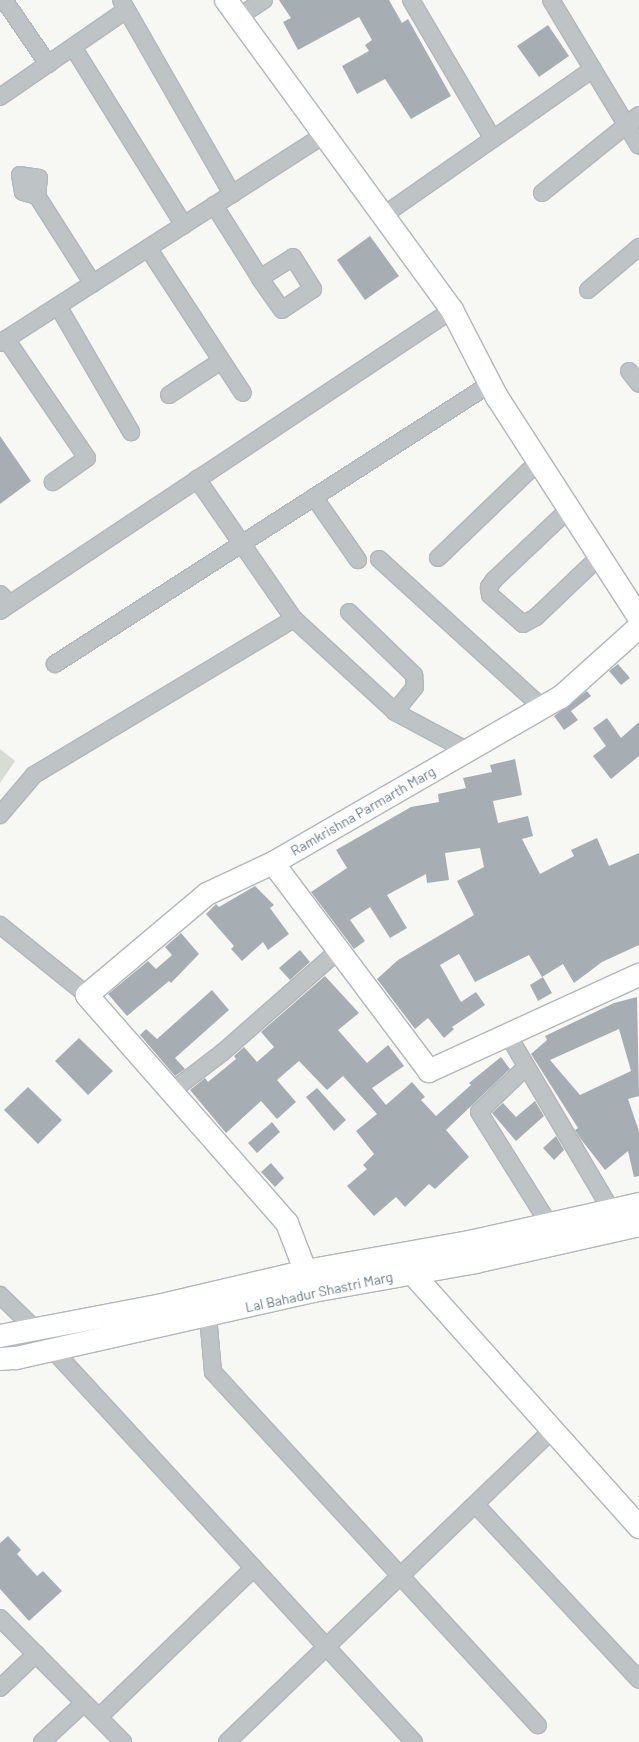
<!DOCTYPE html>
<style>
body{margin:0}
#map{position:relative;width:639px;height:1742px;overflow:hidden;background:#f7f7f4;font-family:Barlow,sans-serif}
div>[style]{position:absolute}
.green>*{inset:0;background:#d7dcd4}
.building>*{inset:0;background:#a6aeb4}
.roads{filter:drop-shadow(1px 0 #b1b7bb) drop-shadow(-1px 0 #b1b7bb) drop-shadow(0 1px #b1b7bb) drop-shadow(0 -1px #b1b7bb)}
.street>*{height:16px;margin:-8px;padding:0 8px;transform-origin:8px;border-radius:8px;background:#bec3c6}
.secondary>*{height:22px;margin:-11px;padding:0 11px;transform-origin:11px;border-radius:11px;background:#fff}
span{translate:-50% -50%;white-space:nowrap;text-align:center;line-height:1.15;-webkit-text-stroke:5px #fff;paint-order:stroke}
.street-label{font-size:14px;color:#687984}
</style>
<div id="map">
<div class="green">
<div style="clip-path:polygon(0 749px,15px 761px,0 783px)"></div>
</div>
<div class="building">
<div style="clip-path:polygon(279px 0,389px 0,402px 23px,408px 19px,451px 96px,411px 119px,385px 79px,357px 94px,342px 66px,369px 51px,365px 45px,372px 40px,359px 17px,298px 50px,283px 22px,291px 18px)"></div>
<div style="clip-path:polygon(548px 25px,569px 56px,539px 77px,517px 46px)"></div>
<div style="clip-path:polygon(370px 236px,399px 276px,365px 300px,337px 260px)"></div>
<div style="clip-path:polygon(0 436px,31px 481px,0 504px)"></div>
<div style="clip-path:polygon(618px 664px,630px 678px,621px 685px,609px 671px)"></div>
<div style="clip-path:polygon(587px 691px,591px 696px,571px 711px,578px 720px,564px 730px,554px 716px)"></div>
<div style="clip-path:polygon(607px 718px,621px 738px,639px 722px,639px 756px,611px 779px,593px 756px,606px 746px,593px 728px)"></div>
<div style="clip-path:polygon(515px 759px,522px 795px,493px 801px,498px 823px,528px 816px,533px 836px,522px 839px,540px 874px,574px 856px,571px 850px,597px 838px,609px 866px,639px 853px,639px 945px,602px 962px,574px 983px,563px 964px,542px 977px,529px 955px,475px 982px,459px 954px,440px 965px,461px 1002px,476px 992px,485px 1005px,452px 1027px,454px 1029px,444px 1038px,428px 1018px,415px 1029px,377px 979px,398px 960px,474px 915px,457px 881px,484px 867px,480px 848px,445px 853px,449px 880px,427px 883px,426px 874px,387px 895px,407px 928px,390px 938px,370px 907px,350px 920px,365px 941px,354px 949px,311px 892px,347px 868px,336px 850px,411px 807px,439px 802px,438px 794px,466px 788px,463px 778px,492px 772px,490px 765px)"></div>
<div style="clip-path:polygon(255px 886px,274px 905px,270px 908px,289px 934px,268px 950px,263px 942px,242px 961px,231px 949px,234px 946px,206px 914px,216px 904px,219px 907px)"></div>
<div style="clip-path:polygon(181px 933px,199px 954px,171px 983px,169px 981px,127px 1016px,108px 994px,148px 961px,156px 969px,172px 955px,165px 947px)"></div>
<div style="clip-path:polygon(300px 950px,310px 962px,290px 980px,279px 968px)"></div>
<div style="clip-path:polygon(325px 976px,359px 1013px,338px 1030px,367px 1063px,388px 1045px,404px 1066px,372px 1088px,386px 1105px,412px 1082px,425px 1097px,421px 1100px,436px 1116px,471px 1085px,469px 1083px,501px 1057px,510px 1069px,446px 1130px,469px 1157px,435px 1189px,429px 1184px,405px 1207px,396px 1197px,374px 1216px,347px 1186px,367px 1169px,363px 1165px,374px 1154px,356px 1131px,377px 1114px,343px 1076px,327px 1090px,299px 1061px,277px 1080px,296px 1102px,277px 1119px,261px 1101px,226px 1133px,190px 1090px,205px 1078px,208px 1082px,236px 1059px,234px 1056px,244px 1047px,257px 1062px,274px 1047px,261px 1032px)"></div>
<div style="clip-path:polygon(543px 977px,552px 993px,538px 1001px,530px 985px)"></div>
<div style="clip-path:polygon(212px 990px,229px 1010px,175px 1058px,185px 1069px,175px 1076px,140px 1035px,146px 1029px,157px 1039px)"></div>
<div style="clip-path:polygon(evenodd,637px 997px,639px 1096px,628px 1099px,639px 1131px,639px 1176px,634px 1177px,628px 1151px,605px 1170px,580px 1138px,575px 1130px,578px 1128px,531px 1054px,547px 1040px,545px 1036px,614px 1003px,637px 997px,619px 1029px,631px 1071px,580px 1095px,550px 1060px,619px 1029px)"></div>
<div style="clip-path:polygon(79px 1038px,113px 1071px,88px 1095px,55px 1061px)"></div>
<div style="clip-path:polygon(28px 1087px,62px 1120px,38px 1144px,4px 1110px)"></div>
<div style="clip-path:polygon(317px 1088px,346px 1120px,334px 1131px,306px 1097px)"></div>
<div style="clip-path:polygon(535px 1101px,544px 1116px,516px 1141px,492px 1113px,503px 1103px,516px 1117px)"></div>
<div style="clip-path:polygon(272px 1122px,280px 1132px,257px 1153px,248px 1143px)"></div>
<div style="clip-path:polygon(556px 1136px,564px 1150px,554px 1160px,543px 1148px)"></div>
<div style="clip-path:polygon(271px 1163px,284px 1178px,275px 1187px,261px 1172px)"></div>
<div style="clip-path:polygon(8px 1536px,21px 1550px,17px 1554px,37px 1576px,43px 1571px,62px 1591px,29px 1621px,0 1589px,0 1543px)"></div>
</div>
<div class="roads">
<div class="street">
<div style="left:4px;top:0;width:78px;rotate:55.5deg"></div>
<div style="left:121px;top:0;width:224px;rotate:60.2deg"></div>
<div style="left:411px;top:0;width:161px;rotate:59.5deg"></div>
<div style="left:493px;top:139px;width:122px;rotate:-35deg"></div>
<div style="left:551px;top:0;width:170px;rotate:58.9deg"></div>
<div style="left:238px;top:17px;width:31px;rotate:-33deg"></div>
<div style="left:73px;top:47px;width:210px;rotate:58.1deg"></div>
<div style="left:0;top:97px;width:153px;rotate:-34.6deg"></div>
<div style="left:542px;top:193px;width:124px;rotate:-38.8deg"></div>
<div style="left:37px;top:196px;width:18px;rotate:-84deg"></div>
<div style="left:39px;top:178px;width:19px;rotate:-171deg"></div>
<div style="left:20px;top:175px;width:17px;rotate:80deg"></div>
<div style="left:23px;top:192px;width:15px;rotate:16deg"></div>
<div style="left:37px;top:196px;width:104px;rotate:57.5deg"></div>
<div style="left:214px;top:205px;width:86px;rotate:57.8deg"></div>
<div style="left:260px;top:278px;width:39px;rotate:-32deg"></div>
<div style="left:293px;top:257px;width:38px;rotate:58deg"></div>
<div style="left:313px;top:289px;width:37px;rotate:146deg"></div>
<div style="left:282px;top:310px;width:39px;rotate:-125deg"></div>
<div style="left:381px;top:217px;width:136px;rotate:-34.9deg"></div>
<div style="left:148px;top:248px;width:173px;rotate:56.8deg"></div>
<div style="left:588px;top:290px;width:67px;rotate:-40.1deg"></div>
<div style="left:58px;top:306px;width:146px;rotate:59.9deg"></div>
<div style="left:6px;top:339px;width:144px;rotate:55.8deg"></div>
<div style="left:87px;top:458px;width:42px;rotate:144.8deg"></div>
<div style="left:0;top:343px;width:383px;rotate:-32.7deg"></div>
<div style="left:629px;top:371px;width:16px;rotate:52deg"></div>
<div style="left:169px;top:395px;width:62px;rotate:-33.2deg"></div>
<div style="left:197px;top:479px;width:170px;rotate:55.3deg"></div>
<div style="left:294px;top:619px;width:137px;rotate:42.6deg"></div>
<div style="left:395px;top:712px;width:83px;rotate:28.1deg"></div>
<div style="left:314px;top:497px;width:77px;rotate:55.1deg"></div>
<div style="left:569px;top:509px;width:103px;rotate:136.6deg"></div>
<div style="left:494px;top:580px;width:9px;rotate:126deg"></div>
<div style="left:489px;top:587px;width:8px;rotate:83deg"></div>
<div style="left:490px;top:595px;width:44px;rotate:41.3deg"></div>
<div style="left:523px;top:624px;width:15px;rotate:-28deg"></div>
<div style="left:536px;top:617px;width:87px;rotate:-43.6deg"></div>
<div style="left:438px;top:558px;width:139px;rotate:-43.8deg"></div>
<div style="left:379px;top:559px;width:222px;rotate:42.3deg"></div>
<div style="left:0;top:594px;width:14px;rotate:45deg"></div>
<div style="left:10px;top:604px;width:12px;rotate:145deg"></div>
<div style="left:10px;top:604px;width:531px;rotate:-33.63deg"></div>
<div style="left:349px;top:612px;width:91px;rotate:44.1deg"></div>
<div style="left:414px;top:675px;width:12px;rotate:85deg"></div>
<div style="left:415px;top:687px;width:32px;rotate:129deg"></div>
<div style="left:55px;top:664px;width:517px;rotate:-32.77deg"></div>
<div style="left:0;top:815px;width:52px;rotate:-49.6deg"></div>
<div style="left:34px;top:775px;width:303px;rotate:-31deg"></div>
<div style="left:0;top:925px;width:112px;rotate:38.8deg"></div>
<div style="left:508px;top:1035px;width:203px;rotate:59.5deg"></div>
<div style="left:526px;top:1067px;width:65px;rotate:136.2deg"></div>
<div style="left:479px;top:1112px;width:132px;rotate:58deg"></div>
<div style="left:172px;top:1091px;width:64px;rotate:-37.4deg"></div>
<div style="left:223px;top:1052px;width:154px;rotate:-41.3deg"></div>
<div style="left:0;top:1295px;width:52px;rotate:44.2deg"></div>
<div style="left:208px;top:1316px;width:56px;rotate:84.9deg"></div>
<div style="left:213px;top:1372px;width:480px;rotate:47.4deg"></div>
<div style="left:53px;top:1350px;width:533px;rotate:47.36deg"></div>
<div style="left:476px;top:1505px;width:239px;rotate:47deg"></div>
<div style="left:0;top:1618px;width:175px;rotate:45.2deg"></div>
<div style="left:0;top:1688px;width:50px;rotate:-43.4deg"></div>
<div style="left:99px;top:1717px;width:215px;rotate:-43.9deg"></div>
<div style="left:42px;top:1742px;width:57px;rotate:-42.9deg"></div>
<div style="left:227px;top:1742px;width:451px;rotate:-43.8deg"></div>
</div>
<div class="secondary">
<div style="left:226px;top:0;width:384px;rotate:53.9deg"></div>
<div style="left:452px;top:310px;width:98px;rotate:62.7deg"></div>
<div style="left:497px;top:397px;width:262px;rotate:57.2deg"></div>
<div style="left:273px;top:863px;width:260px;rotate:53.1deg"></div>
<div style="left:429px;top:1071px;width:231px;rotate:-24.6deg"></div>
<div style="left:412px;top:1273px;width:341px;rotate:48.2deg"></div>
<div style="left:313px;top:1291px;width:73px;rotate:-110.9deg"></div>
<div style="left:287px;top:1223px;width:303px;rotate:-131.3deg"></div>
<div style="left:87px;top:995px;width:157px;rotate:-40.1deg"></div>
<div style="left:207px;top:894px;width:73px;rotate:-25.2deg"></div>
<div style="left:273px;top:863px;width:332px;rotate:-30deg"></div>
<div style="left:561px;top:697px;width:105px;rotate:-41.9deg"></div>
<div style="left:0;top:1336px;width:161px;rotate:-10.8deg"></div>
<div style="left:158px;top:1306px;width:153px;rotate:-13.2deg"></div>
<div style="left:307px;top:1271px;width:165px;rotate:-10.1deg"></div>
<div style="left:469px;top:1242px;width:174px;rotate:-12.6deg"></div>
<div style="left:0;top:1359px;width:16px;rotate:-4deg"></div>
<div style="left:16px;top:1358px;width:304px;rotate:-12.7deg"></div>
<div style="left:313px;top:1291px;width:165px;rotate:-10.1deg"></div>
<div style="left:475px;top:1262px;width:168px;rotate:-12.7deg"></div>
</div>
</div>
<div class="street-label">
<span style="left:363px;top:811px;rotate:-30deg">Ramkrishna Parmarth Marg</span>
<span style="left:319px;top:1292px;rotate:-12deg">Lal Bahadur Shastri Marg</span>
</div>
</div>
